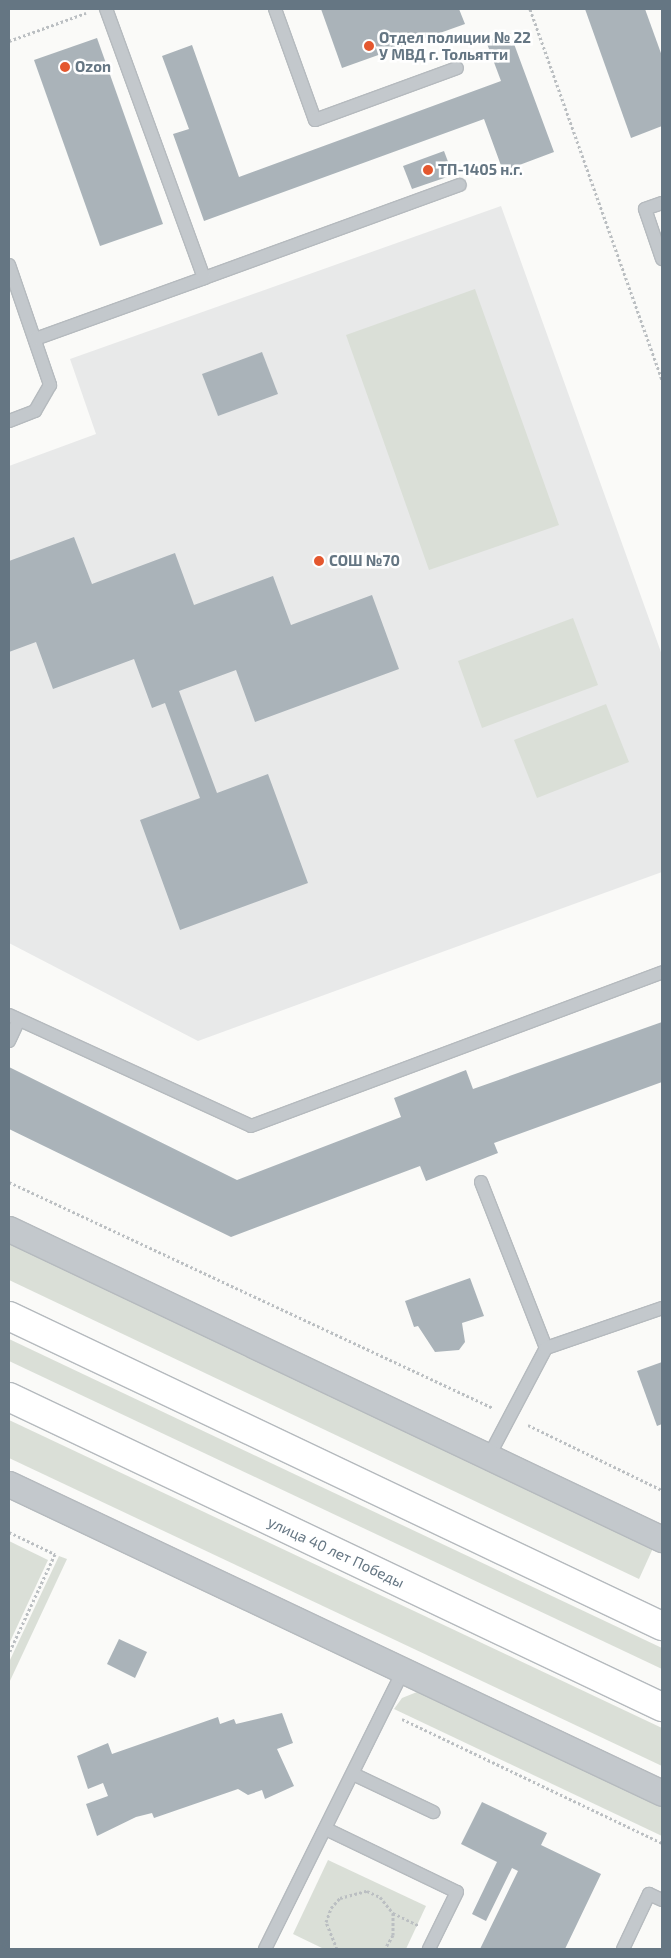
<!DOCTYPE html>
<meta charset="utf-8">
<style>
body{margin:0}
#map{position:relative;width:671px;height:1958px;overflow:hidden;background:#fafaf8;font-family:"Exo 2",sans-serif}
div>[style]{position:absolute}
.built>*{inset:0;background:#e8e9e9}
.green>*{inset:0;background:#dadfd7}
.building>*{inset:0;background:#aab3b9}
.path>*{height:3px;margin-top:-1.5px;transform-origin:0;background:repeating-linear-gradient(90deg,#bbbfc2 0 2.5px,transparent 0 5px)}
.roads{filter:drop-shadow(1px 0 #b5babe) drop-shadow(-1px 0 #b5babe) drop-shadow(0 1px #b5babe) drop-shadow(0 -1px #b5babe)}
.lane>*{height:12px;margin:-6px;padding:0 6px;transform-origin:6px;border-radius:6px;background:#c3c8cc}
.street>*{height:25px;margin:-12.5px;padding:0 12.5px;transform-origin:12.5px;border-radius:12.5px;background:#c3c8cc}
.primary>*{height:28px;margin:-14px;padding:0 14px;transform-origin:14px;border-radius:14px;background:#fff}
.dots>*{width:14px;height:14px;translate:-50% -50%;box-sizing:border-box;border:2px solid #fff;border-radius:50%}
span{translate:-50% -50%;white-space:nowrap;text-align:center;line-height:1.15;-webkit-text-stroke:5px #fff;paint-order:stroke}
.poi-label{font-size:15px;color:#657683;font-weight:700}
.left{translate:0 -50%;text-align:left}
.street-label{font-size:15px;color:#657683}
.frame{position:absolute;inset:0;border:10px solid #657683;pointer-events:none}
</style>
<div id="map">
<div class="built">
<div style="clip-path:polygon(501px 206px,662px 655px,662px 872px,198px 1041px,9px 943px,9px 466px,96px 434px,70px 359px)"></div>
</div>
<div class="green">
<div style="clip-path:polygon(475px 289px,559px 525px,429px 570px,346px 335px)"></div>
<div style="clip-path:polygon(573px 618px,598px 685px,482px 728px,458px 661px)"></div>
<div style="clip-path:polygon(606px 704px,629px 762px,537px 798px,514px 740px)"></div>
<div style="clip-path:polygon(9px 1240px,654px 1546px,639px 1579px,9px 1280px)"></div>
<div style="clip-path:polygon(9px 1339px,662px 1648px,662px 1669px,9px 1361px)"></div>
<div style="clip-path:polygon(9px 1420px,662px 1728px,662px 1766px,9px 1458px)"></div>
<div style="clip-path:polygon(9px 1541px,48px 1560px,9px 1644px)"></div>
<div style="clip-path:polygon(59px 1556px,67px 1559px,9px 1683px,9px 1662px)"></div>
<div style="clip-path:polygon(417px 1692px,662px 1803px,662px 1836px,394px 1709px,402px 1698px)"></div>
<div style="clip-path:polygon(328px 1860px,426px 1906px,406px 1949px,324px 1949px,293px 1934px)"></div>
</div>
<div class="building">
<div style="clip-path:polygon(321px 9px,459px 9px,465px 24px,342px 68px)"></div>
<div style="clip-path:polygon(585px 9px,645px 9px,662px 56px,662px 126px,631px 138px)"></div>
<div style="clip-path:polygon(510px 33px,554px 152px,503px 171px,484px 119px,204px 221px,173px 134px,189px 129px,162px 56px,192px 45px,239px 177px,501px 81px,486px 41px)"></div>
<div style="clip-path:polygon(97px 38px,163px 224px,100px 246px,34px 60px)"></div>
<div style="clip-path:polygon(444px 151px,453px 175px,412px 189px,403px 166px)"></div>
<div style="clip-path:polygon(262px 352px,278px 394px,218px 416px,202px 374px)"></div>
<div style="clip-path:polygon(74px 537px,92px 584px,175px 553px,194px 605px,273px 576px,291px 625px,372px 595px,399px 669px,255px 722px,236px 670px,179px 691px,217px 793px,268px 774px,308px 883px,180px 930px,140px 820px,200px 798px,165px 703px,152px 708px,134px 659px,53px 689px,36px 642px,9px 652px,9px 561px)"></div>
<div style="clip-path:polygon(662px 1022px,662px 1082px,494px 1143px,498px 1153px,426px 1181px,420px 1166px,231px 1237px,9px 1129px,9px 1067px,237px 1180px,401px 1117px,394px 1098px,466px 1070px,473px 1089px)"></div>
<div style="clip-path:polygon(470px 1278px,484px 1316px,462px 1323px,465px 1342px,459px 1350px,435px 1352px,418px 1326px,414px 1327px,405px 1301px)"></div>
<div style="clip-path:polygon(662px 1362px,662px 1424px,657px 1426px,637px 1371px)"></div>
<div style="clip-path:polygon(119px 1639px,147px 1652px,135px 1678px,107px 1664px)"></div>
<div style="clip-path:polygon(282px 1713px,293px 1743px,277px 1749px,294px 1786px,265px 1799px,262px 1790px,248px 1795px,238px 1789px,154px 1818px,152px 1813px,136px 1817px,97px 1836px,86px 1804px,108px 1796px,103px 1783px,88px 1789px,77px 1756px,108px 1743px,112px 1754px,218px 1717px,220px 1724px,234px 1719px,236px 1724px)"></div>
<div style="clip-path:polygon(482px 1802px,547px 1833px,541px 1845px,601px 1874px,565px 1949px,480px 1949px,518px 1871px,512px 1868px,486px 1921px,472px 1914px,497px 1862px,461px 1844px)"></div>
</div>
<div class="path">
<div style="left:530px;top:9px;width:394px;rotate:70.4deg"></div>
<div style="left:9px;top:41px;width:82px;rotate:-20deg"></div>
<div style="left:9px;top:1182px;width:534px;rotate:25.03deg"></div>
<div style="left:528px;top:1425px;width:149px;rotate:25.9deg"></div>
<div style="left:9px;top:1532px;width:51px;rotate:25.6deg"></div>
<div style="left:55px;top:1554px;width:109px;rotate:114.9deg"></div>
<div style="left:402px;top:1719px;width:288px;rotate:25.5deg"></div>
<div style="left:393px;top:1913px;width:28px;rotate:26deg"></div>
<div style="left:337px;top:1949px;width:29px;rotate:-112deg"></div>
<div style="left:326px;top:1922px;width:15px;rotate:-70deg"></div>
<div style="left:331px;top:1908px;width:13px;rotate:-48deg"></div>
<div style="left:340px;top:1898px;width:28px;rotate:-15deg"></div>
<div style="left:367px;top:1891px;width:14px;rotate:25deg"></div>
<div style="left:380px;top:1897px;width:21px;rotate:51deg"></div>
<div style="left:393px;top:1913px;width:22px;rotate:90deg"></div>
<div style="left:393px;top:1935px;width:16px;rotate:120deg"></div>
</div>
<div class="roads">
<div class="lane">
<div style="left:275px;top:9px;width:118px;rotate:70.2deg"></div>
<div style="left:315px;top:120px;width:151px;rotate:-20.1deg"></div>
<div style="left:662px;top:203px;width:18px;rotate:161deg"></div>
<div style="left:645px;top:209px;width:53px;rotate:71.2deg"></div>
<div style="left:9px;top:265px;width:127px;rotate:71.1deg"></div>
<div style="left:50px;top:385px;width:30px;rotate:120deg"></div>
<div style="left:35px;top:411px;width:28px;rotate:159deg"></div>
<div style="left:204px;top:278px;width:272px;rotate:-20deg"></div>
<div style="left:35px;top:339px;width:180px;rotate:-19.8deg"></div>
<div style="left:204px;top:278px;width:286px;rotate:-110deg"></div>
<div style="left:9px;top:1015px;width:266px;rotate:24.6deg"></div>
<div style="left:251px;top:1126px;width:439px;rotate:-20.5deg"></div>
<div style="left:9px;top:1041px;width:23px;rotate:-65deg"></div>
<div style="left:481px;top:1182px;width:178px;rotate:68.6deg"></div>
<div style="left:489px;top:1456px;width:122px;rotate:-62.2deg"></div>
<div style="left:546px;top:1348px;width:123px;rotate:-19deg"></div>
<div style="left:353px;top:1774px;width:89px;rotate:25.4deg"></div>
<div style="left:326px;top:1829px;width:145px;rotate:25.7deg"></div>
<div style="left:457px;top:1892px;width:64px;rotate:116.2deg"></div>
<div style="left:265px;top:1949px;width:310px;rotate:-63.6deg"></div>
<div style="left:623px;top:1949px;width:61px;rotate:-64.7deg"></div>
<div style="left:649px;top:1894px;width:14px;rotate:25deg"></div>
</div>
<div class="street">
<div style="left:9px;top:1229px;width:723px;rotate:25.4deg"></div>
<div style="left:9px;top:1484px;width:722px;rotate:25.32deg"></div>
</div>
<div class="primary">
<div style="left:9px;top:1316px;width:723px;rotate:25.4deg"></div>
<div style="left:9px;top:1397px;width:723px;rotate:25.4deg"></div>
</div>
</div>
<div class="dots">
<div style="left:369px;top:46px;background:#e4572e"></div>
<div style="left:65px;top:67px;background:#e4572e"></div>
<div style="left:428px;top:170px;background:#e4572e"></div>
<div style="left:319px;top:561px;background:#e4572e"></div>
</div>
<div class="poi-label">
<span class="left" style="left:379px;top:46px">Отдел полиции № 22<br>У МВД г. Тольятти</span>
<span class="left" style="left:75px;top:67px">Ozon</span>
<span class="left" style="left:438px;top:170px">ТП-1405 н.г.</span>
<span class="left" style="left:329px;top:561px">СОШ №70</span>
</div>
<div class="street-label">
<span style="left:336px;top:1552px;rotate:25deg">улица 40 лет Победы</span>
</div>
<div class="frame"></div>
</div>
